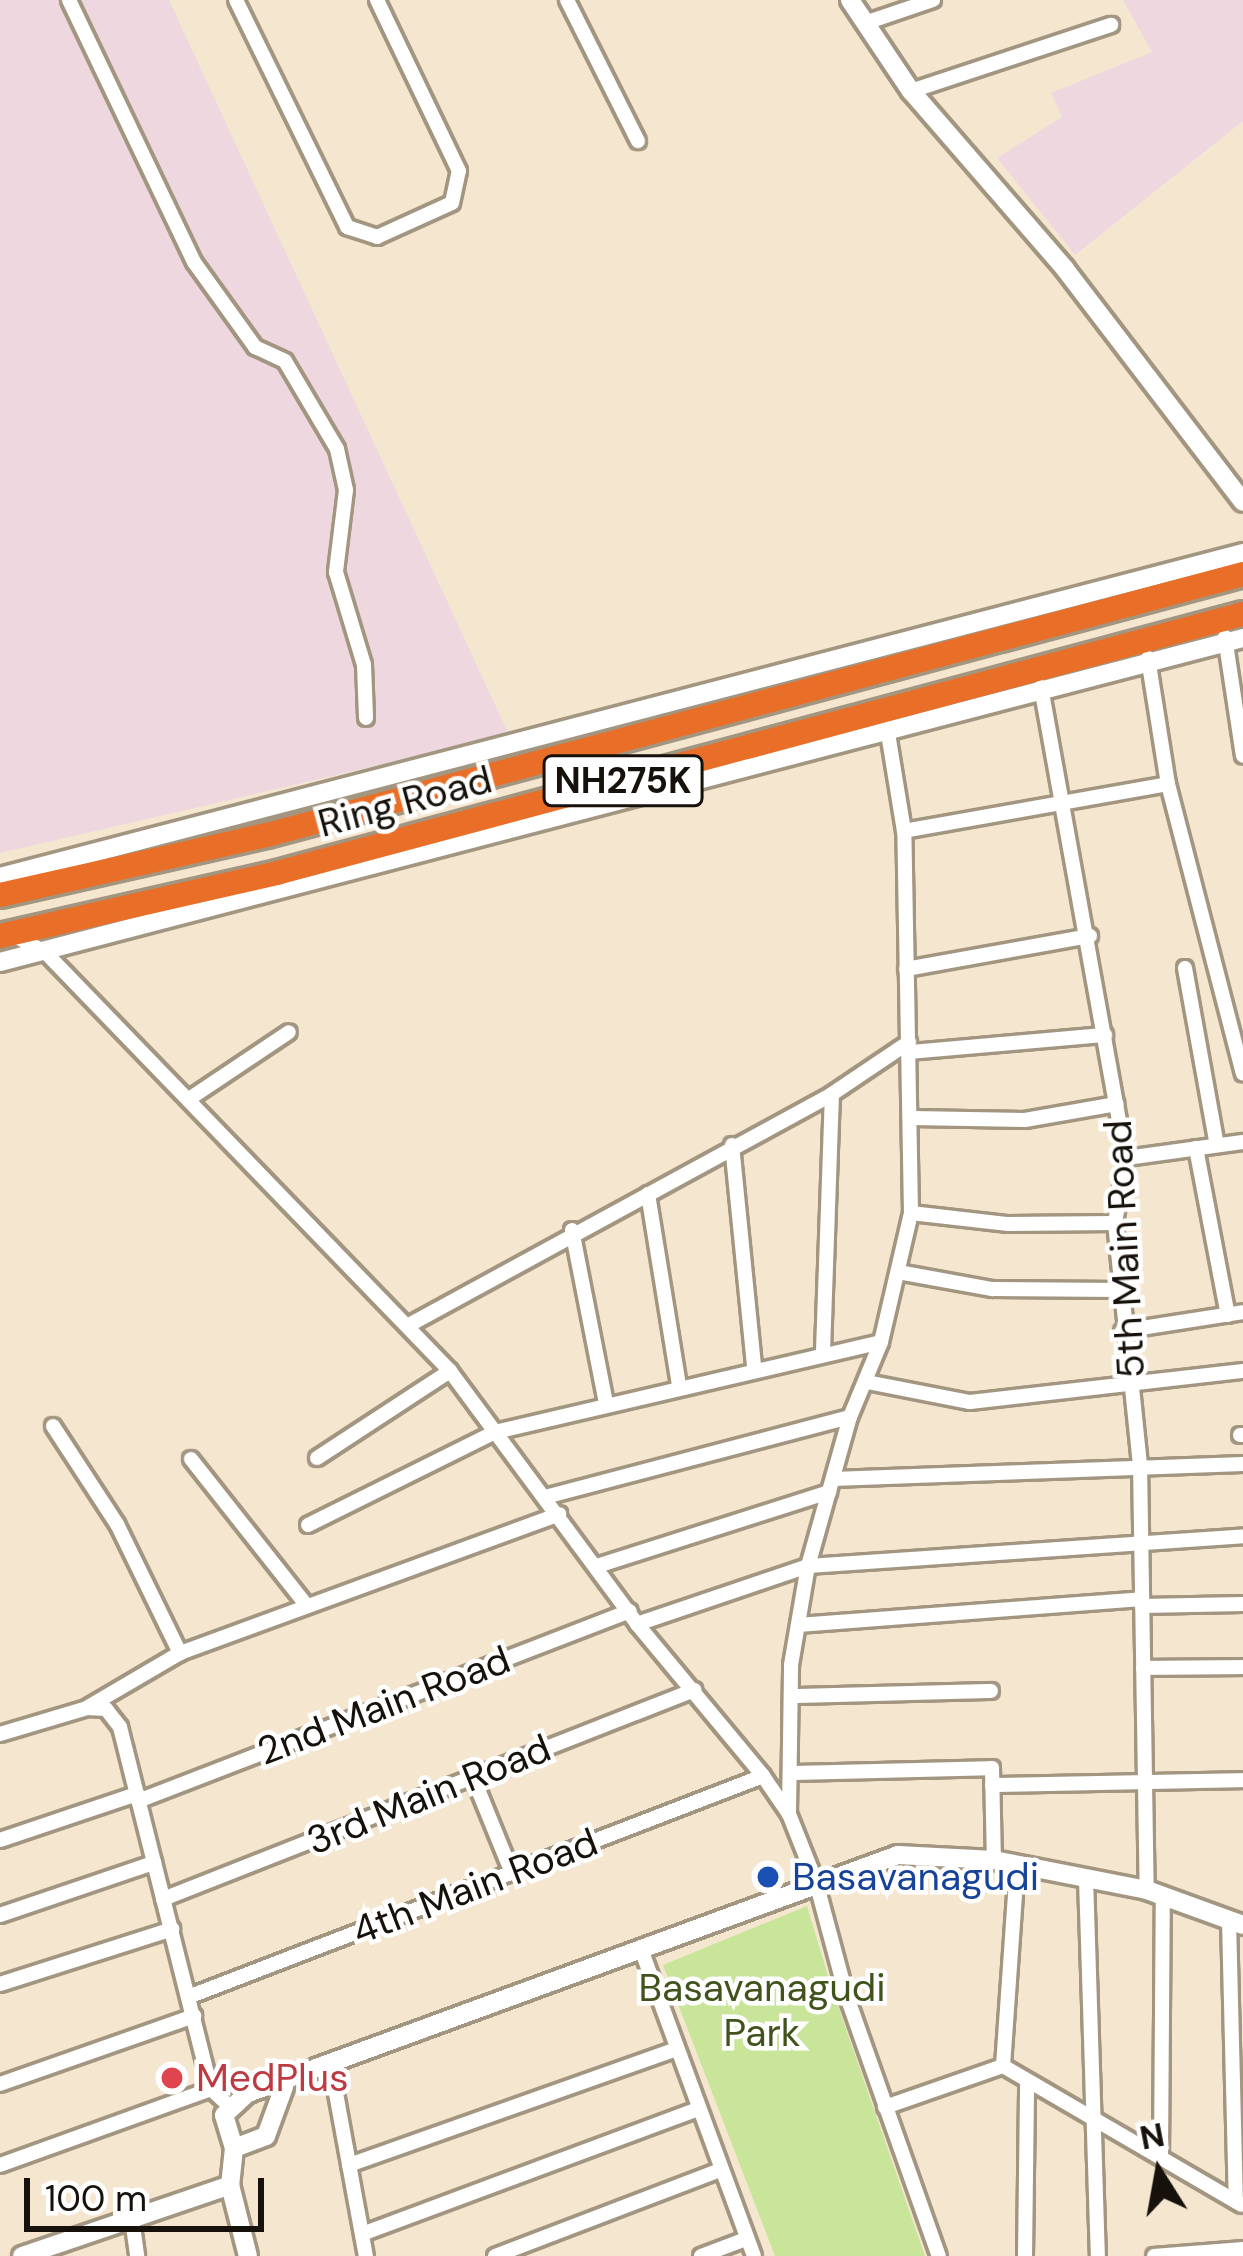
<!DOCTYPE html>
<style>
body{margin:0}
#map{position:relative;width:1243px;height:2256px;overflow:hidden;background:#f5e6d0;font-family:"DM Sans",sans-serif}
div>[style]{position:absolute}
.industrial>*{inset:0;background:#efd7e0}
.green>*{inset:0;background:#c9e59a}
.roads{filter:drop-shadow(3px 0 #a39681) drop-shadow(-3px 0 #a39681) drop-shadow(0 3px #a39681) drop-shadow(0 -3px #a39681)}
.street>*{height:14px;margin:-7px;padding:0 7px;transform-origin:7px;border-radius:7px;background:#fff}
.secondary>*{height:18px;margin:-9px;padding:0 9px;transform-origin:9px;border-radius:9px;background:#fff}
.highway>*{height:24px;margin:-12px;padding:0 12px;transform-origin:12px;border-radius:12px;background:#e96f28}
.dots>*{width:33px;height:33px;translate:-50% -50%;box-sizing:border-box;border:6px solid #fff;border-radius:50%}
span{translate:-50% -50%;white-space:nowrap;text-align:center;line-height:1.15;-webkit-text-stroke:9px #fff;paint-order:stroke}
.shield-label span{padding:3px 9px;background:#fff;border:3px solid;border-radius:9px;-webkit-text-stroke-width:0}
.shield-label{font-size:36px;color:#16110a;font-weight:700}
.street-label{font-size:39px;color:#16110a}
.transit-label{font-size:39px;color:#164399}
.left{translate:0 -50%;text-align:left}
.park-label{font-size:39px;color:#41531d}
.health-label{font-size:39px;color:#be3a42}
.north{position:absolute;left:1099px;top:2112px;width:120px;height:120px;-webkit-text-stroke:9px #fff;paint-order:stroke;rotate:349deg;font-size:33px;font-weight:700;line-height:48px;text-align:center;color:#16110a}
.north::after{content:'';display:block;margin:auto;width:42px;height:54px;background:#16110a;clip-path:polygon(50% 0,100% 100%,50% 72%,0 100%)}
.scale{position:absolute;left:24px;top:2178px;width:240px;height:54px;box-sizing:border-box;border:6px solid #16110a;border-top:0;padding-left:15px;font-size:36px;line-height:42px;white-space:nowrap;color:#16110a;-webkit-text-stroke:9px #fff;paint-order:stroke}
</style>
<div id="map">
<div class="industrial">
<div style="clip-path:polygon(0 0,169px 0,509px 735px,0 853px)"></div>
<div style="clip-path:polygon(1123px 0,1243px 0,1243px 121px,1075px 255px,997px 158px,1062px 117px,1051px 93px,1152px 52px)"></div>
</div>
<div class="green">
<div style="clip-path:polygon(807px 1906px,832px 1989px,925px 2256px,775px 2256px,663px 1965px)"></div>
</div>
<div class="roads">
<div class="street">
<div style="left:69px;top:0;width:290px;rotate:64.5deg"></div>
<div style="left:194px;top:262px;width:105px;rotate:54.3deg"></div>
<div style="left:255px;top:347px;width:33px;rotate:25deg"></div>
<div style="left:285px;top:361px;width:102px;rotate:59.4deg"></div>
<div style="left:337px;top:449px;width:42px;rotate:77.6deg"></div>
<div style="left:346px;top:490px;width:83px;rotate:97deg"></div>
<div style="left:336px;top:572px;width:97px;rotate:73.2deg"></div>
<div style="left:364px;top:665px;width:53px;rotate:87.8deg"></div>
<div style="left:236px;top:0;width:253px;rotate:63.9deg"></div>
<div style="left:347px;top:227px;width:32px;rotate:18deg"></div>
<div style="left:377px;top:237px;width:82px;rotate:-24.4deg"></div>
<div style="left:452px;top:203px;width:33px;rotate:-78deg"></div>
<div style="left:459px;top:171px;width:190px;rotate:-115.6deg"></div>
<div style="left:567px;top:0;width:158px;rotate:63.3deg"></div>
<div style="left:865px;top:23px;width:72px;rotate:-18.7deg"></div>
<div style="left:911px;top:91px;width:211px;rotate:-18.3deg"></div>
<div style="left:1225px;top:637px;width:120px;rotate:81.4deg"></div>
<div style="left:1148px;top:658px;width:128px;rotate:81deg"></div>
<div style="left:1168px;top:784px;width:299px;rotate:75.5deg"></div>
<div style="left:1041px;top:687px;width:479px;rotate:79.8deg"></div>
<div style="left:1126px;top:1158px;width:66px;rotate:99.6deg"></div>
<div style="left:1115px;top:1223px;width:241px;rotate:84.1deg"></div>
<div style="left:1140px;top:1463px;width:427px;rotate:89.1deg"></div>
<div style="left:904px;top:831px;width:268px;rotate:-10.1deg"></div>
<div style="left:13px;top:935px;width:36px;rotate:28deg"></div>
<div style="left:45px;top:952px;width:583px;rotate:45.97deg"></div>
<div style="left:450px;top:1371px;width:315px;rotate:53.5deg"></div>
<div style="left:637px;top:1624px;width:197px;rotate:50.3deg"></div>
<div style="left:763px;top:1776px;width:46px;rotate:55.6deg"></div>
<div style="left:789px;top:1814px;width:73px;rotate:68.3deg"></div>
<div style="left:816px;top:1882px;width:116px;rotate:75deg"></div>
<div style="left:846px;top:1994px;width:278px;rotate:70.5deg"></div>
<div style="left:1185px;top:968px;width:180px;rotate:79.8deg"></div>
<div style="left:906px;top:969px;width:187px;rotate:-10.2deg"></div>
<div style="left:910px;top:1052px;width:196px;rotate:-5deg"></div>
<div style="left:189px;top:1099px;width:120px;rotate:-33.8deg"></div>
<div style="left:912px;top:1118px;width:113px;rotate:1deg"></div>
<div style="left:1025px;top:1120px;width:93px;rotate:-9.9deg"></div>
<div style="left:732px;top:1145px;width:223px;rotate:84.3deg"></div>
<div style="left:1196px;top:1148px;width:170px;rotate:79.2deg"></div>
<div style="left:1126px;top:1158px;width:118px;rotate:-7.8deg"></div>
<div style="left:648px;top:1194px;width:194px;rotate:80.8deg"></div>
<div style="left:911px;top:1213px;width:98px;rotate:6.5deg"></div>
<div style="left:1008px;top:1224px;width:107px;rotate:-0.5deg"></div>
<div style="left:572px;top:1230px;width:176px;rotate:78.9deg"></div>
<div style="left:898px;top:1272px;width:96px;rotate:10.3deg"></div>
<div style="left:992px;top:1289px;width:129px;rotate:0.4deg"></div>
<div style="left:409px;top:1325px;width:482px;rotate:-28.6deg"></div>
<div style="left:832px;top:1094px;width:93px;rotate:-34deg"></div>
<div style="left:1122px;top:1331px;width:122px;rotate:-8.9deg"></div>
<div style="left:823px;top:1351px;width:257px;rotate:-88deg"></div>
<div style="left:867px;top:1382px;width:105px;rotate:11deg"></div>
<div style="left:970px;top:1402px;width:275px;rotate:-6.5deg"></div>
<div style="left:53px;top:1426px;width:117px;rotate:56.9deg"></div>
<div style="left:117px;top:1524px;width:144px;rotate:64deg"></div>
<div style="left:1240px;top:1435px;width:3px"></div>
<div style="left:317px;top:1458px;width:159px;rotate:-33.2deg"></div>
<div style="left:191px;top:1459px;width:187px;rotate:51.7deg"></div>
<div style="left:833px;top:1479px;width:410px;rotate:-2.1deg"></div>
<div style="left:545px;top:1497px;width:315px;rotate:-14.7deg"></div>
<div style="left:308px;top:1525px;width:209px;rotate:-26.4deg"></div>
<div style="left:495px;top:1432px;width:396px;rotate:-13.1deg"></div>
<div style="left:597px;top:1566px;width:244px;rotate:-17.7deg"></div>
<div style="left:1142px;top:1606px;width:101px;rotate:-1.1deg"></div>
<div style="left:637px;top:1624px;width:181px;rotate:-18.7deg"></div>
<div style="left:808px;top:1566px;width:436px;rotate:-3.9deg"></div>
<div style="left:798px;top:1625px;width:345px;rotate:-4.3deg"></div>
<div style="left:1143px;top:1668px;width:100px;rotate:-0.6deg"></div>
<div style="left:795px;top:1696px;width:196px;rotate:-1.5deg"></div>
<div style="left:88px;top:1707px;width:107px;rotate:-30.4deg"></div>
<div style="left:180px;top:1653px;width:404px;rotate:-20.1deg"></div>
<div style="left:0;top:1734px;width:91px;rotate:-16.6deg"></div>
<div style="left:87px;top:1708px;width:19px;rotate:3deg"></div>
<div style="left:106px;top:1709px;width:23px;rotate:52deg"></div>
<div style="left:120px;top:1727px;width:373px;rotate:75.9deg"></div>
<div style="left:211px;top:2089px;width:23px;rotate:43deg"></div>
<div style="left:791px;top:1773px;width:201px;rotate:-1.4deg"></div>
<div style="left:992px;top:1768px;width:92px;rotate:88.8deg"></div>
<div style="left:473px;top:1777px;width:104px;rotate:67.9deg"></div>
<div style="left:992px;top:1785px;width:251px;rotate:-1.1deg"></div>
<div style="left:138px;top:1801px;width:527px;rotate:-21.12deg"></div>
<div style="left:789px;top:1814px;width:149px;rotate:-89.2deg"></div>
<div style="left:791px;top:1665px;width:100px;rotate:-80.3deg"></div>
<div style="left:808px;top:1566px;width:155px;rotate:-74.3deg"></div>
<div style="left:850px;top:1417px;width:81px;rotate:-67.5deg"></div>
<div style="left:881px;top:1342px;width:132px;rotate:-76.9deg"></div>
<div style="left:911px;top:1213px;width:382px;rotate:-91deg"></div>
<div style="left:904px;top:831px;width:105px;rotate:-99.3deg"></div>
<div style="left:0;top:1840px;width:145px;rotate:-18.6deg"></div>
<div style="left:1086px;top:1878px;width:378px;rotate:88.2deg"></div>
<div style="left:163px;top:1899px;width:571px;rotate:-21.48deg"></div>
<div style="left:0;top:1915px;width:163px;rotate:-18.7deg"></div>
<div style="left:1229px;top:1920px;width:281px;rotate:88.6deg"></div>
<div style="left:641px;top:1949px;width:327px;rotate:69.8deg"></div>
<div style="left:0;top:1984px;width:181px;rotate:-17.7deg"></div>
<div style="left:188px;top:1997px;width:616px;rotate:-21.02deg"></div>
<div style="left:331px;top:2066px;width:193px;rotate:79.6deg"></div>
<div style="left:1003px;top:2066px;width:276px;rotate:30.2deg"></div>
<div style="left:1003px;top:2066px;width:202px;rotate:-86deg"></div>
<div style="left:0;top:2084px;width:206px;rotate:-19.3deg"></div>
<div style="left:885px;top:2107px;width:125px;rotate:-19.2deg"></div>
<div style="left:1161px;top:2156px;width:259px;rotate:-89.6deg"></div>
<div style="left:0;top:2165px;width:224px;rotate:-19.8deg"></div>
<div style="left:349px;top:2165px;width:348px;rotate:-19.5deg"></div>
<div style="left:132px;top:2219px;width:37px;rotate:82deg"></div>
<div style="left:362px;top:2234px;width:359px;rotate:-20.4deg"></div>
<div style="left:495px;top:2256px;width:241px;rotate:-20.9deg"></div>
<div style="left:701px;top:2256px;width:48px;rotate:-20.7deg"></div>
<div style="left:1025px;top:2256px;width:175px;rotate:-89.3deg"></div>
<div style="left:1154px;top:2256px;width:89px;rotate:-4.5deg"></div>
</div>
<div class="secondary">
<div style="left:850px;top:0;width:110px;rotate:56.2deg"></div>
<div style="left:911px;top:91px;width:235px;rotate:49.1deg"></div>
<div style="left:1065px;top:269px;width:293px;rotate:52.6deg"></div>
<div style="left:0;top:877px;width:1285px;rotate:-14.61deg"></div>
<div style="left:0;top:962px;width:1285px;rotate:-14.61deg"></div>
<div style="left:284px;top:2087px;width:52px;rotate:110.2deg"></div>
<div style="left:266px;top:2136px;width:34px;rotate:159deg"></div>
<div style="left:234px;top:2148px;width:34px;rotate:-107deg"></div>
<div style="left:224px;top:2115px;width:33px;rotate:-43deg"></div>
<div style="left:248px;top:2093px;width:692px;rotate:-20.11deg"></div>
<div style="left:898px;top:1855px;width:96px;rotate:3deg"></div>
<div style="left:994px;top:1860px;width:156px;rotate:11.1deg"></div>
<div style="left:1147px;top:1890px;width:102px;rotate:20deg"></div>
<div style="left:234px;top:2148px;width:37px;rotate:96deg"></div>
<div style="left:230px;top:2185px;width:73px;rotate:75.8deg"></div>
<div style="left:22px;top:2256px;width:220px;rotate:-18.8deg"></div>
</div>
<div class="highway">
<div style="left:0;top:895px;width:274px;rotate:-12.7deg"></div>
<div style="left:267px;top:835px;width:1010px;rotate:-14.97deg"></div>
<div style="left:0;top:936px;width:284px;rotate:-12.8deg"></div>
<div style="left:277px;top:873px;width:1000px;rotate:-15.01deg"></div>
</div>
</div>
<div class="dots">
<div style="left:768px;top:1877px;background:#1a4fb4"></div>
<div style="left:172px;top:2078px;background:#e0444e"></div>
</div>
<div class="shield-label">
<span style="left:623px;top:781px">NH275K</span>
</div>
<div class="street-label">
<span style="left:405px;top:802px;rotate:-15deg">Ring Road</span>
<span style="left:1125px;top:1249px;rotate:-93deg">5th Main Road</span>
<span style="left:384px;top:1706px;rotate:-21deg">2nd Main Road</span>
<span style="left:429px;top:1795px;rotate:-22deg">3rd Main Road</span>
<span style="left:475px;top:1887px;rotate:-21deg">4th Main Road</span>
</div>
<div class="transit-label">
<span class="left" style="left:792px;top:1877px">Basavanagudi</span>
</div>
<div class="park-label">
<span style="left:762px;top:2011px">Basavanagudi<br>Park</span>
</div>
<div class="health-label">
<span class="left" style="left:196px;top:2078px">MedPlus</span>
</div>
<div class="north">N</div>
<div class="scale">100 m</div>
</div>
